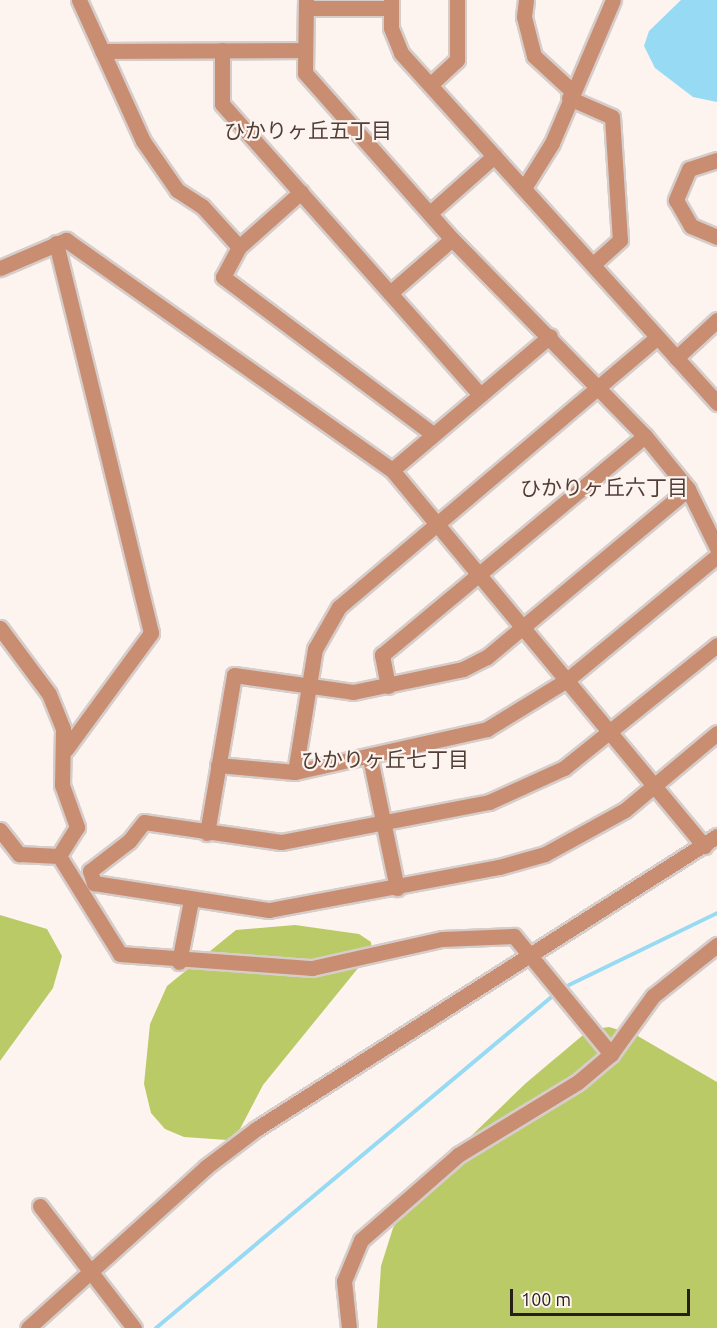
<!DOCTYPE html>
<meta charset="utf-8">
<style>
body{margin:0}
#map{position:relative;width:717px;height:1328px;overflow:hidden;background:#fdf4f0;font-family:Ubuntu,"Noto Sans JP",sans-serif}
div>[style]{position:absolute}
.forest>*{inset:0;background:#baca67}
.water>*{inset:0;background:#97daf3}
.stream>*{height:4px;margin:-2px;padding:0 2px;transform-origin:2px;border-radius:2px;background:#97daf3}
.roads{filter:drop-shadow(2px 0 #d6cdca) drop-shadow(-2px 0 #d6cdca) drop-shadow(0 2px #d6cdca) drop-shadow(0 -2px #d6cdca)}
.minor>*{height:15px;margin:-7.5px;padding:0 7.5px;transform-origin:7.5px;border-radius:7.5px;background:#c98d71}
span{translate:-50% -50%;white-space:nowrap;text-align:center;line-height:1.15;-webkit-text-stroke:4.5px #fdf4f0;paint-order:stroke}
.neighbourhood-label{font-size:21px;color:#513e36}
.scale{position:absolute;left:510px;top:1289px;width:180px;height:27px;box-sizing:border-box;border:3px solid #271e1b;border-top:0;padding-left:8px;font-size:18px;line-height:21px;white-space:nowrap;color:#271e1b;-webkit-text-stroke:4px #fdf4f0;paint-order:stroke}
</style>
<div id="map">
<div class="forest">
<div style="clip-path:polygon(0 915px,47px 929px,62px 956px,53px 988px,0 1061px)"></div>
<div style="clip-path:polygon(295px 925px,359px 934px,371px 942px,372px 951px,263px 1085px,240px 1129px,227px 1140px,184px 1137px,165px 1129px,151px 1113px,144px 1084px,150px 1024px,167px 986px,236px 930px)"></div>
<div style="clip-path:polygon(609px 1027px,636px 1035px,717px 1082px,717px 1328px,377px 1328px,381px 1266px,393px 1228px,415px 1190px,526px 1083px,589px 1030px)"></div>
</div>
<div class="water">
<div style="clip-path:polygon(681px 0,717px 0,717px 102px,693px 97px,655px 68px,644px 46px,649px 31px)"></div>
</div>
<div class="stream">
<div style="left:569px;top:985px;width:165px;rotate:-25.9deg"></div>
<div style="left:156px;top:1328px;width:520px;rotate:-39.93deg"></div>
</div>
<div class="roads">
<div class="minor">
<div style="left:79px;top:0;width:155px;rotate:65.6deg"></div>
<div style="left:143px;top:141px;width:60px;rotate:55.2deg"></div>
<div style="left:177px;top:190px;width:30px;rotate:33deg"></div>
<div style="left:202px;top:206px;width:55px;rotate:47.9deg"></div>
<div style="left:306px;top:0;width:73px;rotate:90.8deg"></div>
<div style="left:305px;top:73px;width:222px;rotate:48.5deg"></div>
<div style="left:452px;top:239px;width:276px;rotate:45.6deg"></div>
<div style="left:645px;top:436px;width:68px;rotate:50.9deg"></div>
<div style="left:688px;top:489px;width:66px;rotate:63.8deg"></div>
<div style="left:391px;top:0;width:28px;rotate:90deg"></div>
<div style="left:391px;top:28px;width:27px;rotate:68deg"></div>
<div style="left:401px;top:53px;width:472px;rotate:47.9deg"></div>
<div style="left:526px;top:0;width:17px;rotate:97deg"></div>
<div style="left:524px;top:17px;width:40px;rotate:75.6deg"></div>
<div style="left:534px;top:56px;width:52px;rotate:42.6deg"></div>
<div style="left:306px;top:8px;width:85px"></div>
<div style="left:222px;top:50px;width:54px;rotate:90deg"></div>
<div style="left:222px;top:104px;width:389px;rotate:48.4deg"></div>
<div style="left:102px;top:51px;width:203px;rotate:-0.3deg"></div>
<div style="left:430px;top:85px;width:37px;rotate:-43deg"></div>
<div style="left:457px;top:60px;width:60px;rotate:-90deg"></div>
<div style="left:569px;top:98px;width:47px;rotate:23.8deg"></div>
<div style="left:612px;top:117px;width:123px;rotate:86.3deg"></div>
<div style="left:620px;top:240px;width:36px;rotate:138deg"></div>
<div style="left:717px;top:160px;width:29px;rotate:162deg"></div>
<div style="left:689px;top:169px;width:34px;rotate:113deg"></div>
<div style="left:676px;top:200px;width:30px;rotate:60deg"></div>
<div style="left:691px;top:226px;width:28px;rotate:23deg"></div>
<div style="left:524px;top:188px;width:53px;rotate:-58.1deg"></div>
<div style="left:552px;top:143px;width:155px;rotate:-66.9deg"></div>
<div style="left:301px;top:192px;width:83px;rotate:138.4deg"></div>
<div style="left:239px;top:247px;width:34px;rotate:118deg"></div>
<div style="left:223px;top:277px;width:262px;rotate:36.8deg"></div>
<div style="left:430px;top:213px;width:86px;rotate:-41.7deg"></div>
<div style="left:56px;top:243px;width:401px;rotate:76.3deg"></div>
<div style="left:151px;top:633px;width:144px;rotate:126.2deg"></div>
<div style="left:0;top:268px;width:72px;rotate:-23deg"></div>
<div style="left:66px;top:240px;width:399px;rotate:35.2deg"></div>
<div style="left:392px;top:470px;width:489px;rotate:50.3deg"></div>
<div style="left:390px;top:293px;width:82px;rotate:-41.1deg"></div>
<div style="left:676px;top:358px;width:56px;rotate:-42.8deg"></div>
<div style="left:392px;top:470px;width:207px;rotate:-40.3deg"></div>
<div style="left:0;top:628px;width:82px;rotate:53.4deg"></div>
<div style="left:49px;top:694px;width:38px;rotate:68deg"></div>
<div style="left:63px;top:729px;width:56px;rotate:91deg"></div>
<div style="left:62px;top:785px;width:45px;rotate:70.3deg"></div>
<div style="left:77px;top:827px;width:34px;rotate:122deg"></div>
<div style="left:717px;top:645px;width:196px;rotate:141.2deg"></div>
<div style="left:564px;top:768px;width:82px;rotate:155.6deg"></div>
<div style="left:489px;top:802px;width:212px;rotate:169.1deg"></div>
<div style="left:281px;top:842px;width:138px;rotate:-171.7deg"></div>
<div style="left:144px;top:822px;width:24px;rotate:128deg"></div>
<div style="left:129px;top:841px;width:49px;rotate:142.4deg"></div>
<div style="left:90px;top:871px;width:13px;rotate:72deg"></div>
<div style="left:94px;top:883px;width:177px;rotate:8.8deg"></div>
<div style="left:269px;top:910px;width:234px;rotate:-10.6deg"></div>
<div style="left:499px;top:867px;width:48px;rotate:-15.8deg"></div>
<div style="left:545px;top:854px;width:91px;rotate:-28.8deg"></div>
<div style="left:625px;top:810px;width:120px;rotate:-39.9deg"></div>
<div style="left:388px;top:686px;width:32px;rotate:-101deg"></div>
<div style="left:382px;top:655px;width:342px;rotate:-39.8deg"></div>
<div style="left:370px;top:758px;width:133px;rotate:78.3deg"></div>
<div style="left:218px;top:765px;width:77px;rotate:5.2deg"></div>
<div style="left:295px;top:772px;width:197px;rotate:-12.6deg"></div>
<div style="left:487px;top:729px;width:94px;rotate:-31.5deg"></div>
<div style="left:567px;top:680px;width:195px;rotate:-39.6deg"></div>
<div style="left:295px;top:772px;width:125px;rotate:-80.8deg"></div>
<div style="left:315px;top:649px;width:48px;rotate:-60.3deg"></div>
<div style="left:339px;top:607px;width:417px;rotate:-40.3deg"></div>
<div style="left:0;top:830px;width:31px;rotate:52deg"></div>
<div style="left:19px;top:854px;width:40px;rotate:2.9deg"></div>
<div style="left:207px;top:833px;width:160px;rotate:-80.3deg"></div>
<div style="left:234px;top:675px;width:120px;rotate:8.1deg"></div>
<div style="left:353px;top:692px;width:112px;rotate:-11.8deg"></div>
<div style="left:463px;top:669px;width:27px;rotate:-27deg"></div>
<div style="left:487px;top:657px;width:262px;rotate:-39.9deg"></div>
<div style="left:59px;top:856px;width:115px;rotate:58.1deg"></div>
<div style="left:120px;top:954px;width:193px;rotate:4.2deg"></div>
<div style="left:312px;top:968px;width:133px;rotate:-12.6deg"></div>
<div style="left:442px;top:939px;width:72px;rotate:-2.4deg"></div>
<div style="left:514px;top:936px;width:153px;rotate:50.6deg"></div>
<div style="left:179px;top:962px;width:63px;rotate:-79deg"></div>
<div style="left:40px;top:1206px;width:154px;rotate:52.4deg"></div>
<div style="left:28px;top:1328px;width:240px;rotate:-42.1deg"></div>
<div style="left:206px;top:1167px;width:63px;rotate:-37.2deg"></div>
<div style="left:256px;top:1129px;width:546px;rotate:-32.44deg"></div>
<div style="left:349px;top:1328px;width:47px;rotate:-96.1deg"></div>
<div style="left:344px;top:1281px;width:44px;rotate:-67.5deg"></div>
<div style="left:361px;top:1240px;width:129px;rotate:-41.2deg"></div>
<div style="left:458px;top:1155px;width:140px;rotate:-31.3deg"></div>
<div style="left:578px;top:1082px;width:43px;rotate:-40.3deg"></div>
<div style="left:611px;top:1054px;width:72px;rotate:-54.1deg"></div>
<div style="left:653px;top:996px;width:82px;rotate:-38.6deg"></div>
</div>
</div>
<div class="neighbourhood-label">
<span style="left:308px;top:130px">ひかりヶ丘五丁目</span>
<span style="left:604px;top:487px">ひかりヶ丘六丁目</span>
<span style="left:385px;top:759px">ひかりヶ丘七丁目</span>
</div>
<div class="scale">100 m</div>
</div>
